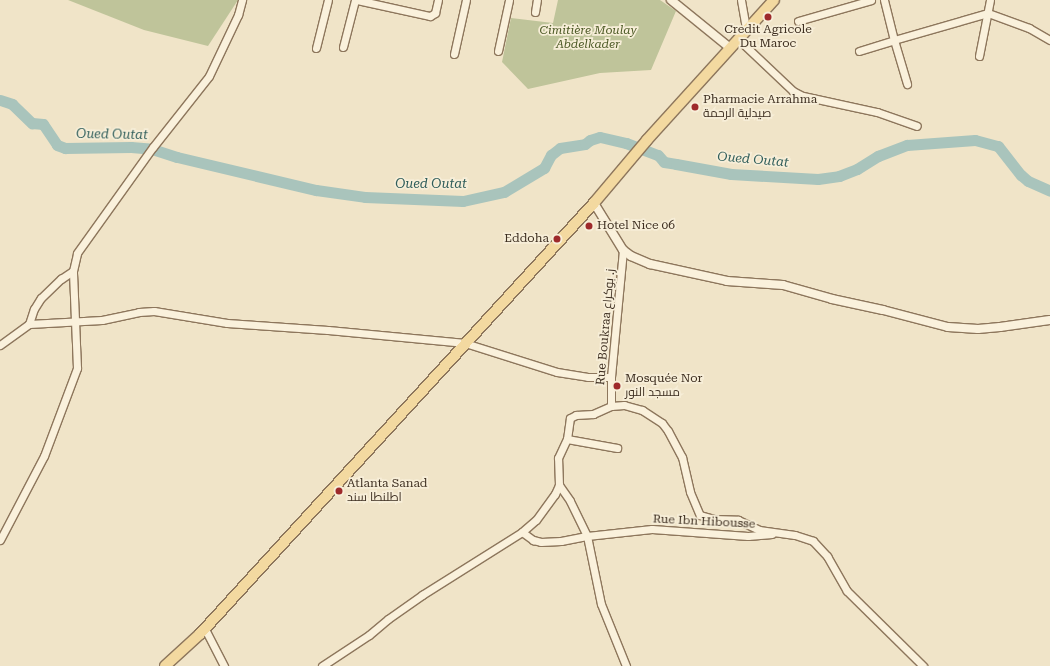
<!DOCTYPE html>
<meta charset="utf-8">
<style>
body{margin:0}
#map{position:relative;width:1050px;height:666px;overflow:hidden;background:#f0e4c8;font-family:"Roboto Serif",Cairo,serif}
div>[style]{position:absolute}
.cemetery>*{inset:0;background:#bfc49a}
.river>*{height:11px;margin:-5.5px;padding:0 5.5px;transform-origin:5.5px;border-radius:5.5px;background:#a9c4bc}
.roads{filter:drop-shadow(1px 0 #8d765c) drop-shadow(-1px 0 #8d765c) drop-shadow(0 1px #8d765c) drop-shadow(0 -1px #8d765c)}
.minor>*{height:7px;margin:-3.5px;padding:0 3.5px;transform-origin:3.5px;border-radius:3.5px;background:#faf1dc}
.tertiary>*{height:8px;margin:-4px;padding:0 4px;transform-origin:4px;border-radius:4px;background:#faf1dc}
.primary>*{height:10px;margin:-5px;padding:0 5px;transform-origin:5px;border-radius:5px;background:#f3d9a0}
.dots>*{width:11px;height:11px;translate:-50% -50%;box-sizing:border-box;border:2px solid #f7eed8;border-radius:50%}
span{translate:-50% -50%;white-space:nowrap;text-align:center;line-height:1.15;-webkit-text-stroke:3.5px #f7eed8;paint-order:stroke}
.poi-label{font-size:12px;color:#3d2e20}
.left{translate:0 -50%;text-align:left}
.right{translate:-100% -50%;text-align:right}
.park-label{font-size:12px;color:#4d5a26;font-style:italic}
.street-label{font-size:12px;color:#3d2e20}
.water-label{font-size:13px;color:#2f5d5a;font-style:italic}
</style>
<div id="map">
<div class="cemetery">
<div style="clip-path:polygon(68px 0,238px 0,208px 46px,144px 30px)"></div>
<div style="clip-path:polygon(558px 0,660px 0,676px 11px,651px 70px,600px 73px,528px 89px,502px 62px,511px 18px,553px 23px)"></div>
</div>
<div class="river">
<div style="left:0;top:100px;width:13px;rotate:18deg"></div>
<div style="left:12px;top:104px;width:28px;rotate:44deg"></div>
<div style="left:32px;top:123px;width:11px;rotate:5deg"></div>
<div style="left:43px;top:124px;width:25px;rotate:56deg"></div>
<div style="left:57px;top:145px;width:9px;rotate:21deg"></div>
<div style="left:65px;top:148px;width:66px;rotate:-0.9deg"></div>
<div style="left:131px;top:147px;width:21px;rotate:5deg"></div>
<div style="left:152px;top:149px;width:26px;rotate:18deg"></div>
<div style="left:177px;top:157px;width:143px;rotate:13.4deg"></div>
<div style="left:316px;top:190px;width:49px;rotate:8.1deg"></div>
<div style="left:365px;top:197px;width:98px;rotate:2.3deg"></div>
<div style="left:463px;top:201px;width:42px;rotate:-12.4deg"></div>
<div style="left:504px;top:192px;width:47px;rotate:-31deg"></div>
<div style="left:544px;top:168px;width:15px;rotate:-62deg"></div>
<div style="left:551px;top:155px;width:11px;rotate:-38deg"></div>
<div style="left:560px;top:148px;width:25px;rotate:-9deg"></div>
<div style="left:585px;top:144px;width:6px;rotate:-39deg"></div>
<div style="left:590px;top:140px;width:10px;rotate:-17deg"></div>
<div style="left:600px;top:137px;width:27px;rotate:13deg"></div>
<div style="left:626px;top:143px;width:34px;rotate:21deg"></div>
<div style="left:658px;top:155px;width:9px;rotate:49deg"></div>
<div style="left:664px;top:162px;width:12px;rotate:9deg"></div>
<div style="left:676px;top:164px;width:56px;rotate:10.3deg"></div>
<div style="left:731px;top:174px;width:87px;rotate:3.3deg"></div>
<div style="left:818px;top:179px;width:21px;rotate:-8deg"></div>
<div style="left:839px;top:176px;width:19px;rotate:-21deg"></div>
<div style="left:857px;top:169px;width:25px;rotate:-32deg"></div>
<div style="left:878px;top:156px;width:31px;rotate:-21deg"></div>
<div style="left:907px;top:145px;width:68px;rotate:-4.2deg"></div>
<div style="left:975px;top:140px;width:24px;rotate:15deg"></div>
<div style="left:998px;top:146px;width:37px;rotate:52deg"></div>
<div style="left:1021px;top:175px;width:9px;rotate:41deg"></div>
<div style="left:1028px;top:181px;width:24px;rotate:24deg"></div>
</div>
<div class="roads">
<div class="minor">
<div style="left:357px;top:0;width:75px;rotate:12.4deg"></div>
<div style="left:430px;top:16px;width:6px;rotate:-31deg"></div>
<div style="left:435px;top:13px;width:13px;rotate:-77deg"></div>
<div style="left:741px;top:0;width:29px;rotate:80deg"></div>
<div style="left:884px;top:0;width:41px;rotate:76deg"></div>
<div style="left:894px;top:40px;width:98px;rotate:-16deg"></div>
<div style="left:988px;top:13px;width:44px;rotate:20.1deg"></div>
<div style="left:1029px;top:28px;width:24px;rotate:30deg"></div>
<div style="left:535px;top:12px;width:12px;rotate:-81deg"></div>
<div style="left:798px;top:21px;width:76px;rotate:-16deg"></div>
<div style="left:738px;top:39px;width:76px;rotate:43.4deg"></div>
<div style="left:793px;top:91px;width:11px;rotate:27deg"></div>
<div style="left:803px;top:96px;width:76px;rotate:12.2deg"></div>
<div style="left:877px;top:112px;width:42px;rotate:19.3deg"></div>
<div style="left:343px;top:47px;width:49px;rotate:-75.7deg"></div>
<div style="left:316px;top:48px;width:49px;rotate:-76deg"></div>
<div style="left:498px;top:51px;width:52px;rotate:-77.8deg"></div>
<div style="left:859px;top:51px;width:37px;rotate:-17deg"></div>
<div style="left:894px;top:40px;width:46px;rotate:73.5deg"></div>
<div style="left:454px;top:54px;width:55px;rotate:-77.5deg"></div>
<div style="left:979px;top:56px;width:57px;rotate:-78.9deg"></div>
<div style="left:29px;top:324px;width:16px;rotate:-72deg"></div>
<div style="left:34px;top:309px;width:13px;rotate:-58deg"></div>
<div style="left:41px;top:298px;width:28px;rotate:-44deg"></div>
<div style="left:61px;top:279px;width:14px;rotate:-34deg"></div>
<div style="left:73px;top:271px;width:18px;rotate:-77deg"></div>
<div style="left:77px;top:253px;width:130px;rotate:-54.4deg"></div>
<div style="left:153px;top:147px;width:90px;rotate:-51.7deg"></div>
<div style="left:209px;top:76px;width:68px;rotate:-64.6deg"></div>
<div style="left:238px;top:15px;width:16px;rotate:-75deg"></div>
<div style="left:0;top:345px;width:36px;rotate:-36deg"></div>
<div style="left:29px;top:324px;width:73px;rotate:-3.1deg"></div>
<div style="left:102px;top:320px;width:38px;rotate:-12deg"></div>
<div style="left:139px;top:312px;width:15px;rotate:-4deg"></div>
<div style="left:154px;top:311px;width:74px;rotate:9.3deg"></div>
<div style="left:227px;top:323px;width:101px;rotate:4deg"></div>
<div style="left:328px;top:330px;width:138px;rotate:5.4deg"></div>
<div style="left:465px;top:343px;width:96px;rotate:17.5deg"></div>
<div style="left:557px;top:372px;width:31px;rotate:9deg"></div>
<div style="left:588px;top:377px;width:23px"></div>
<div style="left:611px;top:406px;width:29px;rotate:-90deg"></div>
<div style="left:611px;top:377px;width:128px;rotate:-84.6deg"></div>
<div style="left:567px;top:439px;width:51px;rotate:10.2deg"></div>
<div style="left:559px;top:485px;width:19px;rotate:55deg"></div>
<div style="left:570px;top:501px;width:39px;rotate:64deg"></div>
<div style="left:587px;top:536px;width:69px;rotate:78.4deg"></div>
<div style="left:601px;top:604px;width:67px;rotate:68deg"></div>
<div style="left:522px;top:532px;width:14px;rotate:36deg"></div>
<div style="left:533px;top:540px;width:8px;rotate:14deg"></div>
<div style="left:541px;top:542px;width:20px;rotate:-3deg"></div>
<div style="left:561px;top:541px;width:26px;rotate:-11deg"></div>
<div style="left:587px;top:536px;width:65px;rotate:-6.1deg"></div>
<div style="left:652px;top:529px;width:96px;rotate:4.2deg"></div>
<div style="left:748px;top:536px;width:24px;rotate:-5deg"></div>
<div style="left:0;top:540px;width:95px;rotate:-62.4deg"></div>
<div style="left:44px;top:456px;width:94px;rotate:-69.4deg"></div>
<div style="left:77px;top:368px;width:97px;rotate:-92.4deg"></div>
<div style="left:205px;top:629px;width:42px;rotate:62.8deg"></div>
<div style="left:322px;top:666px;width:56px;rotate:-33.4deg"></div>
<div style="left:369px;top:635px;width:25px;rotate:-40deg"></div>
<div style="left:388px;top:619px;width:42px;rotate:-35.2deg"></div>
<div style="left:422px;top:595px;width:118px;rotate:-32.2deg"></div>
<div style="left:522px;top:532px;width:18px;rotate:-41deg"></div>
<div style="left:536px;top:520px;width:32px;rotate:-54deg"></div>
<div style="left:555px;top:494px;width:10px;rotate:-66deg"></div>
<div style="left:559px;top:485px;width:27px;rotate:-92deg"></div>
<div style="left:558px;top:458px;width:21px;rotate:-65deg"></div>
<div style="left:567px;top:439px;width:21px;rotate:-82deg"></div>
<div style="left:570px;top:418px;width:7px;rotate:-27deg"></div>
<div style="left:576px;top:415px;width:17px;rotate:-3deg"></div>
<div style="left:593px;top:414px;width:20px;rotate:-24deg"></div>
<div style="left:611px;top:406px;width:13px;rotate:-4deg"></div>
<div style="left:624px;top:405px;width:19px;rotate:16deg"></div>
<div style="left:642px;top:410px;width:24px;rotate:33deg"></div>
<div style="left:662px;top:423px;width:10px;rotate:53deg"></div>
<div style="left:668px;top:431px;width:30px;rotate:62deg"></div>
<div style="left:682px;top:457px;width:36px;rotate:77deg"></div>
<div style="left:690px;top:492px;width:25px;rotate:67deg"></div>
<div style="left:700px;top:515px;width:15px;rotate:16deg"></div>
<div style="left:714px;top:519px;width:24px;rotate:2deg"></div>
<div style="left:738px;top:520px;width:23px;rotate:25deg"></div>
<div style="left:759px;top:530px;width:36px;rotate:8deg"></div>
<div style="left:795px;top:535px;width:19px;rotate:18deg"></div>
<div style="left:813px;top:541px;width:21px;rotate:47deg"></div>
<div style="left:827px;top:556px;width:40px;rotate:60.3deg"></div>
<div style="left:847px;top:591px;width:107px;rotate:44.6deg"></div>
</div>
<div class="tertiary">
<div style="left:671px;top:0;width:76px;rotate:39.1deg"></div>
<div style="left:594px;top:203px;width:55px;rotate:58.3deg"></div>
<div style="left:623px;top:250px;width:10px;rotate:37deg"></div>
<div style="left:631px;top:256px;width:21px;rotate:23deg"></div>
<div style="left:650px;top:264px;width:79px;rotate:12.4deg"></div>
<div style="left:727px;top:281px;width:56px;rotate:4.1deg"></div>
<div style="left:783px;top:285px;width:51px;rotate:15.9deg"></div>
<div style="left:832px;top:299px;width:52px;rotate:12.2deg"></div>
<div style="left:883px;top:310px;width:67px;rotate:14.7deg"></div>
<div style="left:948px;top:327px;width:30px;rotate:4deg"></div>
<div style="left:978px;top:329px;width:22px;rotate:-5deg"></div>
<div style="left:1000px;top:327px;width:50px;rotate:-8deg"></div>
</div>
<div class="primary">
<div style="left:165px;top:666px;width:47px;rotate:-42.4deg"></div>
<div style="left:200px;top:634px;width:584px;rotate:-47.57deg"></div>
<div style="left:594px;top:203px;width:82px;rotate:-49.9deg"></div>
<div style="left:647px;top:140px;width:189px;rotate:-47.8deg"></div>
</div>
</div>
<div class="dots">
<div style="left:768px;top:17px;background:#9e2a2b"></div>
<div style="left:695px;top:107px;background:#9e2a2b"></div>
<div style="left:589px;top:226px;background:#9e2a2b"></div>
<div style="left:557px;top:239px;background:#9e2a2b"></div>
<div style="left:617px;top:386px;background:#9e2a2b"></div>
<div style="left:339px;top:491px;background:#9e2a2b"></div>
</div>
<div class="poi-label">
<span style="left:768px;top:37px">Credit Agricole<br>Du Maroc</span>
<span class="left" style="left:703px;top:107px">Pharmacie Arrahma<br>صيدلية الرحمة</span>
<span class="left" style="left:597px;top:226px">Hotel Nice 06</span>
<span class="right" style="left:549px;top:239px">Eddoha</span>
<span class="left" style="left:625px;top:386px">Mosquée Nor<br>مسجد النور</span>
<span class="left" style="left:347px;top:491px">Atlanta Sanad<br>اطلنطا سند</span>
</div>
<div class="park-label">
<span style="left:588px;top:38px">Cimitière Moulay<br>Abdelkader</span>
</div>
<div class="street-label">
<span style="left:606px;top:327px;rotate:-85deg">Rue Boukraa ز. بوكراع</span>
<span style="left:704px;top:522px;rotate:3deg">Rue Ibn Hibousse</span>
</div>
<div class="water-label">
<span style="left:112px;top:135px;rotate:1deg">Oued Outat</span>
<span style="left:753px;top:160px;rotate:5deg">Oued Outat</span>
<span style="left:431px;top:184px">Oued Outat</span>
</div>
</div>
